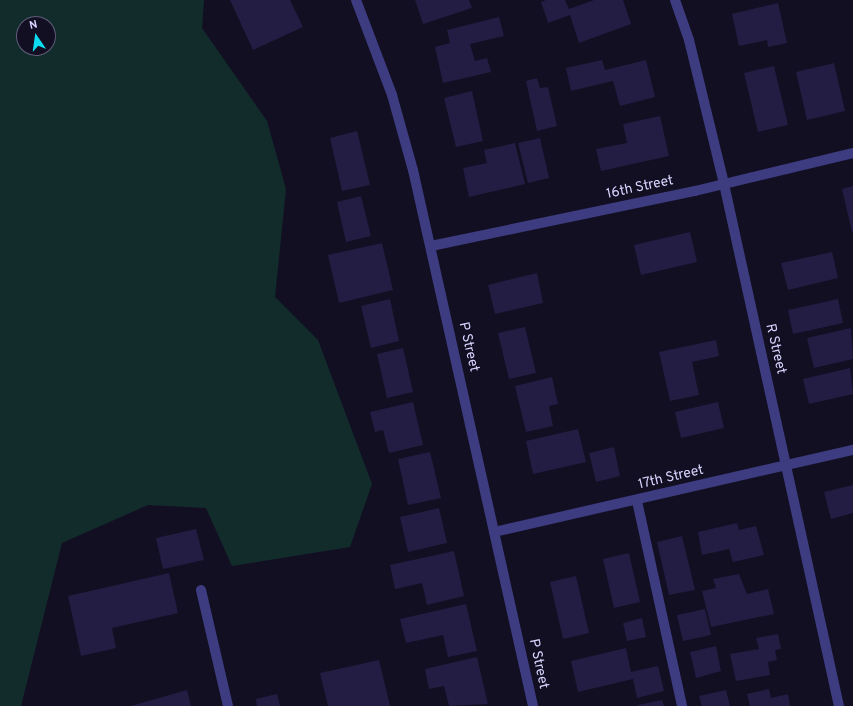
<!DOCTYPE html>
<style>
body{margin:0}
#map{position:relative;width:853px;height:706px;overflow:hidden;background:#120f23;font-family:Overpass,sans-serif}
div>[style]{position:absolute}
.green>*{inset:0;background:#122c2b}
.building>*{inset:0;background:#231c43}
.minor>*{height:10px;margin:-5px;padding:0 5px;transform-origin:5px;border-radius:5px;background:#3e3c80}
span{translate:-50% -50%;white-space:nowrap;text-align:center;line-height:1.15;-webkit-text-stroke:3px #120f23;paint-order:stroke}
.street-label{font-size:14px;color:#d7d3fd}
.north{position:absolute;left:16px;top:16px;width:40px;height:40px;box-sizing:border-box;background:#120f23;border:1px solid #615d7a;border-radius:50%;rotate:347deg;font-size:11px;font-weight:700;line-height:16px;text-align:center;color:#d7d3fd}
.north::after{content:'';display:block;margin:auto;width:14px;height:18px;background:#0addf1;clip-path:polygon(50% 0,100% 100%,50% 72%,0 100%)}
</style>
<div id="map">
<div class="green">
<div style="clip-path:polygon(evenodd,0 0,204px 0,202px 28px,267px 121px,286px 189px,275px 297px,318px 340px,372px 484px,350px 547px,232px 566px,206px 508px,148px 505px,62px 543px,21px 706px,0 706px,0 0,24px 24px,48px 24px,48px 48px,24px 48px,24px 24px)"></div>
</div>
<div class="building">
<div style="clip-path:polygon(230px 0,290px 0,303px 27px,253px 50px)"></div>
<div style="clip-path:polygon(415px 0,469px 0,472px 8px,423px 24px)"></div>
<div style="clip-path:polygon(546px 0,565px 0,569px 9px,594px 0,623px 0,631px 24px,579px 43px,570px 15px,548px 23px,541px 2px)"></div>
<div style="clip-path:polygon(778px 3px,787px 43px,768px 47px,767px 40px,739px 46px,732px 14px)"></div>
<div style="clip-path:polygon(499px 17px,504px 36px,470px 44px,475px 61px,487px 58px,491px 72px,443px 83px,435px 47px,450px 43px,447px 30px)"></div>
<div style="clip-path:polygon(602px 60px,605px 70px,646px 60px,655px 97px,620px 106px,613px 81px,571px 91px,566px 68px)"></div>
<div style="clip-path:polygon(834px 63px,845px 111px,807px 120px,796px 72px)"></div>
<div style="clip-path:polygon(774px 66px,788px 125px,758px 132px,744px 73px)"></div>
<div style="clip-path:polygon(537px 78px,540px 88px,548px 87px,557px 126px,537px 131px,526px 81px)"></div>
<div style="clip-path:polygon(472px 91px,483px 141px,456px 147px,444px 98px)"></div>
<div style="clip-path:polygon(660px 116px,669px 156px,601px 171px,596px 149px,627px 143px,623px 124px)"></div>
<div style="clip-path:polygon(357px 131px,370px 185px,342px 191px,330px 138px)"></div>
<div style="clip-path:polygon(540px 138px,549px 178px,528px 183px,518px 143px)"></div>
<div style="clip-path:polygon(515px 143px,525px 184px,469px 197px,463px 168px,487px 163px,484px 150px)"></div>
<div style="clip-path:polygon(853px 186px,853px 232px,852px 232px,842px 189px)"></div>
<div style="clip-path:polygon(361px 196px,371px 236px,346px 242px,337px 202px)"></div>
<div style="clip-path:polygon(690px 232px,697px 262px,641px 275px,634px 245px)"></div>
<div style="clip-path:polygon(382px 243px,393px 290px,339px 303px,328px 255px)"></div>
<div style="clip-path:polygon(832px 252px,838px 278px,788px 290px,781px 263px)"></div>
<div style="clip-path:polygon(537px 273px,543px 303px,495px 314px,488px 285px)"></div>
<div style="clip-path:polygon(390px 299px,399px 341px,371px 348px,361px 306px)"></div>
<div style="clip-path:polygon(838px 299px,843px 323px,793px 334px,788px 310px)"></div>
<div style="clip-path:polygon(525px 327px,536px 373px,509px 379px,498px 333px)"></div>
<div style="clip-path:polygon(851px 328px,853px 359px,814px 368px,807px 338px)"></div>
<div style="clip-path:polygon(716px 340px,719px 356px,692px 362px,699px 395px,670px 401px,659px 352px)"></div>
<div style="clip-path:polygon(403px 348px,413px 392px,387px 398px,377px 354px)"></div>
<div style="clip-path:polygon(850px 368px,853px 394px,809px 404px,803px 379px)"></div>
<div style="clip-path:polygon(552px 377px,558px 404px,549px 406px,553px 426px,526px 432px,515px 386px)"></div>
<div style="clip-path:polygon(413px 402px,423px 445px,389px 453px,383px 430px,375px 432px,370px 412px)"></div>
<div style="clip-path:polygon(718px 402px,724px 428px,681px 438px,675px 412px)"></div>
<div style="clip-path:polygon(578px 429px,586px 462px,533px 474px,526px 441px)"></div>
<div style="clip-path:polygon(614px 447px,620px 476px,596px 482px,589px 453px)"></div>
<div style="clip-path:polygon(430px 452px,441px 498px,408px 505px,398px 459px)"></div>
<div style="clip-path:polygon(853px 485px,853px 513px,831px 519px,824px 492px)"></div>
<div style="clip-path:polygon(439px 508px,447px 543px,408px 552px,400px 517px)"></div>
<div style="clip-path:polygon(737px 523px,739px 530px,756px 526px,764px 555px,733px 562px,729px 549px,702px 555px,698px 532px)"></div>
<div style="clip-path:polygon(196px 529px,204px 560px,163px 569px,156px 538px)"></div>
<div style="clip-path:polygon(682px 536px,695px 590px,669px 595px,657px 542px)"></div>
<div style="clip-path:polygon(454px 551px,464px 596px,427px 605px,422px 583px,395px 589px,390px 565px)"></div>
<div style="clip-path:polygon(629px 553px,640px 602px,614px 608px,603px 559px)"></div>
<div style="clip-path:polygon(169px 573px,178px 613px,112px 628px,116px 648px,81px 656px,68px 596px)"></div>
<div style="clip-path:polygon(739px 574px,747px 594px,768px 589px,774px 614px,711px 627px,702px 591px,716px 588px,713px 579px)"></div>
<div style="clip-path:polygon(576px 576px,589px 633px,563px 639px,550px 582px)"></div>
<div style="clip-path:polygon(466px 604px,477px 651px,448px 657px,443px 635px,406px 643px,400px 619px)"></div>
<div style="clip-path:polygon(705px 609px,711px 635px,683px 641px,677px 615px)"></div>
<div style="clip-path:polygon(642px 618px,646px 637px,627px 641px,623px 623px)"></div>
<div style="clip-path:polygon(778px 634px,781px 649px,775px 650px,777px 660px,768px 662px,770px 675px,736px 681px,730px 654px,759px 649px,756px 638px)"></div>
<div style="clip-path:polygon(716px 646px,721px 671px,696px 678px,690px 652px)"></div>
<div style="clip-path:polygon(626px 648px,631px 672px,658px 666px,664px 691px,637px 698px,633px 679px,578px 692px,571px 661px)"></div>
<div style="clip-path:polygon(477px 657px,488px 704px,449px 706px,444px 686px,429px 689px,425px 669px)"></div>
<div style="clip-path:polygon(379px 660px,390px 706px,328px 706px,320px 673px)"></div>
<div style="clip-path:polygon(769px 689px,771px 698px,788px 694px,790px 706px,750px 706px,747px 694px)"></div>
<div style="clip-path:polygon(187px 690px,191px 706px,131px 706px)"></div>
<div style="clip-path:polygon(726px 690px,730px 706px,702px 706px,699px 696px)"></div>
<div style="clip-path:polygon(277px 694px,280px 706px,257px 706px,256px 699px)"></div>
<div style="clip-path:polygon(662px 700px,664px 706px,638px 706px,638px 705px)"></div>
</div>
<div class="minor">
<div style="left:356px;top:0;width:102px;rotate:69.2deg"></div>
<div style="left:392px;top:95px;width:78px;rotate:74.4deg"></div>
<div style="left:413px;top:170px;width:549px;rotate:77.38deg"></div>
<div style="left:675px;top:0;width:42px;rotate:70.7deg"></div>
<div style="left:689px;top:40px;width:148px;rotate:76.3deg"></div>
<div style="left:724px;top:184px;width:535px;rotate:77.58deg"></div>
<div style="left:431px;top:246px;width:270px;rotate:-11.8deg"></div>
<div style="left:695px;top:191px;width:163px;rotate:-13.5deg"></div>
<div style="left:637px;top:501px;width:210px;rotate:77.6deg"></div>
<div style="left:494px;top:532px;width:368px;rotate:-12.9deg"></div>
<div style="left:201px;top:590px;width:119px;rotate:76.9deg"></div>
</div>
<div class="street-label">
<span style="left:640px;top:188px;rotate:-12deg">16th Street</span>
<span style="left:468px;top:347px;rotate:77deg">P Street</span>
<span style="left:775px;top:349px;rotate:77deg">R Street</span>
<span style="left:671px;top:478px;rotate:-13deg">17th Street</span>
<span style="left:538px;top:664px;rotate:78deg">P Street</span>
</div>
<div class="north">N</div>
</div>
